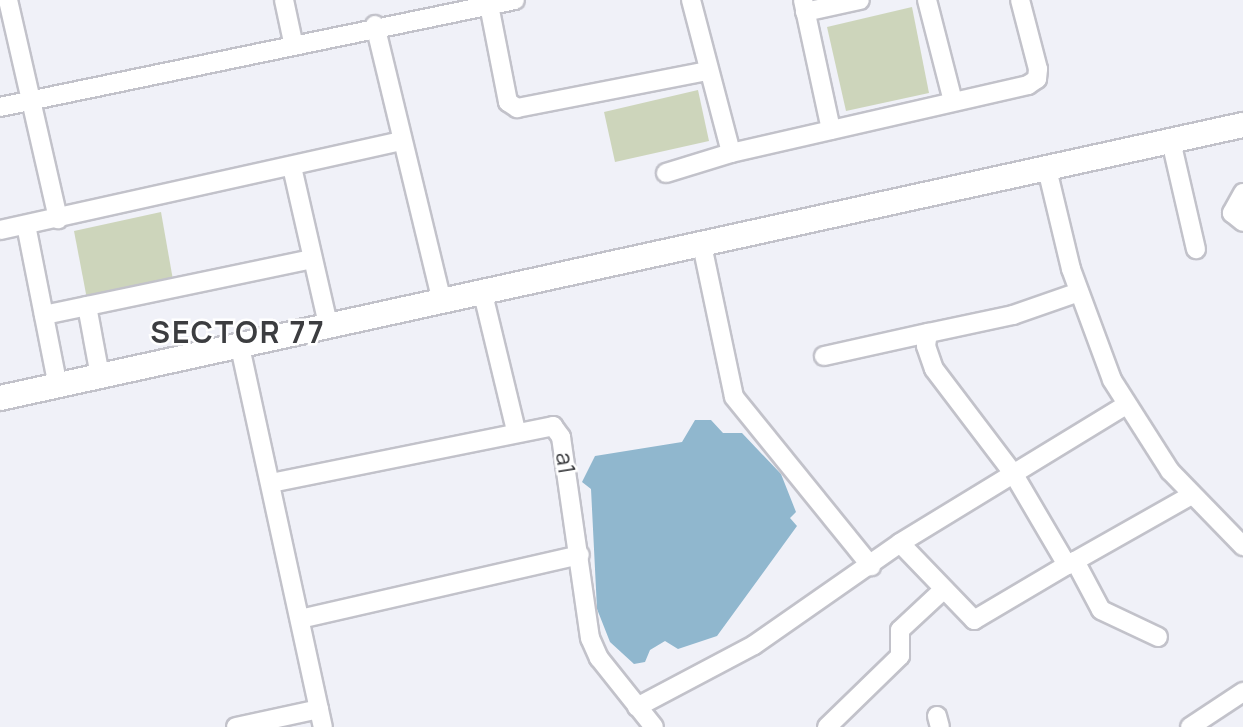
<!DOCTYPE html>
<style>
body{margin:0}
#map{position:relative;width:1243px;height:727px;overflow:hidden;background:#f0f1f8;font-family:Manrope,sans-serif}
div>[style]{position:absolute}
.green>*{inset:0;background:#cdd5bb}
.water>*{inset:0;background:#90b7ce}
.roads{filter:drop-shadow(2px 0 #c2c2ca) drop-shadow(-2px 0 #c2c2ca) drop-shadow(0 2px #c2c2ca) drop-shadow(0 -2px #c2c2ca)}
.street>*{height:18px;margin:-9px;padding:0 9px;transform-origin:9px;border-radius:9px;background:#fff}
.secondary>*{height:24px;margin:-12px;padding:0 12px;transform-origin:12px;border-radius:12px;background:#fff}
span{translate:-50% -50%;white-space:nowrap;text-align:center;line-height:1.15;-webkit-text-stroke:5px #fff;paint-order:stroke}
.street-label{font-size:23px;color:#3c3d40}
.district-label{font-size:30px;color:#3c3d40;font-weight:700;letter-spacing:2px}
</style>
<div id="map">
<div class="green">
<div style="clip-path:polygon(912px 7px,929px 93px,846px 111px,827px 27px)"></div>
<div style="clip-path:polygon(698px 90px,709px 141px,615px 162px,604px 112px)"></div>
<div style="clip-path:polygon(161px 212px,173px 280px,87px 299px,74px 231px)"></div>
</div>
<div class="water">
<div style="clip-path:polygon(695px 420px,711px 420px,723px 433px,742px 433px,781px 474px,796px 512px,790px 518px,797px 526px,717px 636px,678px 649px,665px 641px,650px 650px,645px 662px,634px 664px,610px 642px,597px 609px,591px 489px,582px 482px,595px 456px,682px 442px)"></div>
</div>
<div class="roads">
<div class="street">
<div style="left:8px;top:0;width:225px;rotate:77.1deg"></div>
<div style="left:284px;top:0;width:43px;rotate:77.9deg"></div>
<div style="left:691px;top:0;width:158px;rotate:75.3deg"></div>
<div style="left:731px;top:153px;width:305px;rotate:-12.9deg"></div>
<div style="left:1028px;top:85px;width:11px;rotate:-34deg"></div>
<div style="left:1037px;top:79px;width:10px;rotate:-84deg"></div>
<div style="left:1038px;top:69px;width:71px;rotate:-104.6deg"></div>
<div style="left:803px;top:0;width:133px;rotate:77.8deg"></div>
<div style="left:927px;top:0;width:104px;rotate:75.6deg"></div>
<div style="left:489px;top:5px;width:99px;rotate:78.9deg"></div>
<div style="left:508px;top:102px;width:11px;rotate:34deg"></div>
<div style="left:517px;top:108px;width:194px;rotate:-11deg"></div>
<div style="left:805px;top:12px;width:56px;rotate:-12.3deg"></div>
<div style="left:375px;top:25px;width:286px;rotate:76.4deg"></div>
<div style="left:0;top:107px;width:526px;rotate:-11.74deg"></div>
<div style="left:1171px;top:141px;width:111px;rotate:77deg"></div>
<div style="left:292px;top:167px;width:165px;rotate:77.1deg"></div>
<div style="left:1047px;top:169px;width:103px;rotate:76.5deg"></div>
<div style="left:1071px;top:269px;width:118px;rotate:69.7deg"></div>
<div style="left:1112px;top:380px;width:108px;rotate:57.5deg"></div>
<div style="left:1170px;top:471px;width:105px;rotate:45.8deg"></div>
<div style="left:666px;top:173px;width:68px;rotate:-17.1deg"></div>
<div style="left:1243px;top:193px;width:23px;rotate:119deg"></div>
<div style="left:1232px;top:213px;width:14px;rotate:39deg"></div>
<div style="left:26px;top:225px;width:164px;rotate:78.8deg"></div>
<div style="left:0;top:230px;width:410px;rotate:-12.5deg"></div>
<div style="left:702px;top:245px;width:155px;rotate:78.1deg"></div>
<div style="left:734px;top:397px;width:218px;rotate:51deg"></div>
<div style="left:1079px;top:292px;width:70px;rotate:160.8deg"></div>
<div style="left:1013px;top:315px;width:87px;rotate:168deg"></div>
<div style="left:928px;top:333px;width:13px;rotate:99deg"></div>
<div style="left:926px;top:346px;width:24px;rotate:71deg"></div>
<div style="left:934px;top:369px;width:131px;rotate:52.8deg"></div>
<div style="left:1013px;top:473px;width:107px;rotate:59.6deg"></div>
<div style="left:1067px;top:565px;width:9px;rotate:-27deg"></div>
<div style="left:1075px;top:561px;width:55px;rotate:62deg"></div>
<div style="left:1101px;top:610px;width:63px;rotate:25.3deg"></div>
<div style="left:483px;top:294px;width:140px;rotate:76.4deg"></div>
<div style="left:87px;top:306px;width:71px;rotate:79.5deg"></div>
<div style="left:44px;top:315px;width:274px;rotate:-11.8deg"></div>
<div style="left:240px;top:347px;width:389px;rotate:77.7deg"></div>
<div style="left:824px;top:356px;width:107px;rotate:-12.5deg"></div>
<div style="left:271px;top:483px;width:288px;rotate:-11.4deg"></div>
<div style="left:553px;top:426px;width:14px;rotate:54deg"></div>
<div style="left:561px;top:437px;width:203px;rotate:81.8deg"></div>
<div style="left:590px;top:638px;width:22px;rotate:66deg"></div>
<div style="left:599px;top:658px;width:88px;rotate:51.4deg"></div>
<div style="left:900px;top:543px;width:107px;rotate:46.1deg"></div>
<div style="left:974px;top:620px;width:108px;rotate:-30.6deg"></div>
<div style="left:1075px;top:561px;width:132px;rotate:-29.5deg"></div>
<div style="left:300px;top:619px;width:287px;rotate:-12.9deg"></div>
<div style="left:637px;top:707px;width:132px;rotate:-27.9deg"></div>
<div style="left:754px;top:645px;width:178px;rotate:-34.9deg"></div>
<div style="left:900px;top:543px;width:265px;rotate:-31.4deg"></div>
<div style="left:937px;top:716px;width:11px;rotate:75deg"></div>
<div style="left:236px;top:727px;width:85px;rotate:-12.2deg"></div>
<div style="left:827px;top:727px;width:102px;rotate:-44.2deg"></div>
<div style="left:900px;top:656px;width:26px;rotate:-90deg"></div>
<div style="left:900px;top:630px;width:57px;rotate:-42.9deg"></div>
<div style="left:1190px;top:727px;width:64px;rotate:-33.4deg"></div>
</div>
<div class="secondary">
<div style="left:0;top:398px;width:1273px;rotate:-12.39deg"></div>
</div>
</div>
<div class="street-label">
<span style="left:566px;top:463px;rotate:81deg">a1</span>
</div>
<div class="district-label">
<span style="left:238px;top:332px">SECTOR 77</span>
</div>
</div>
